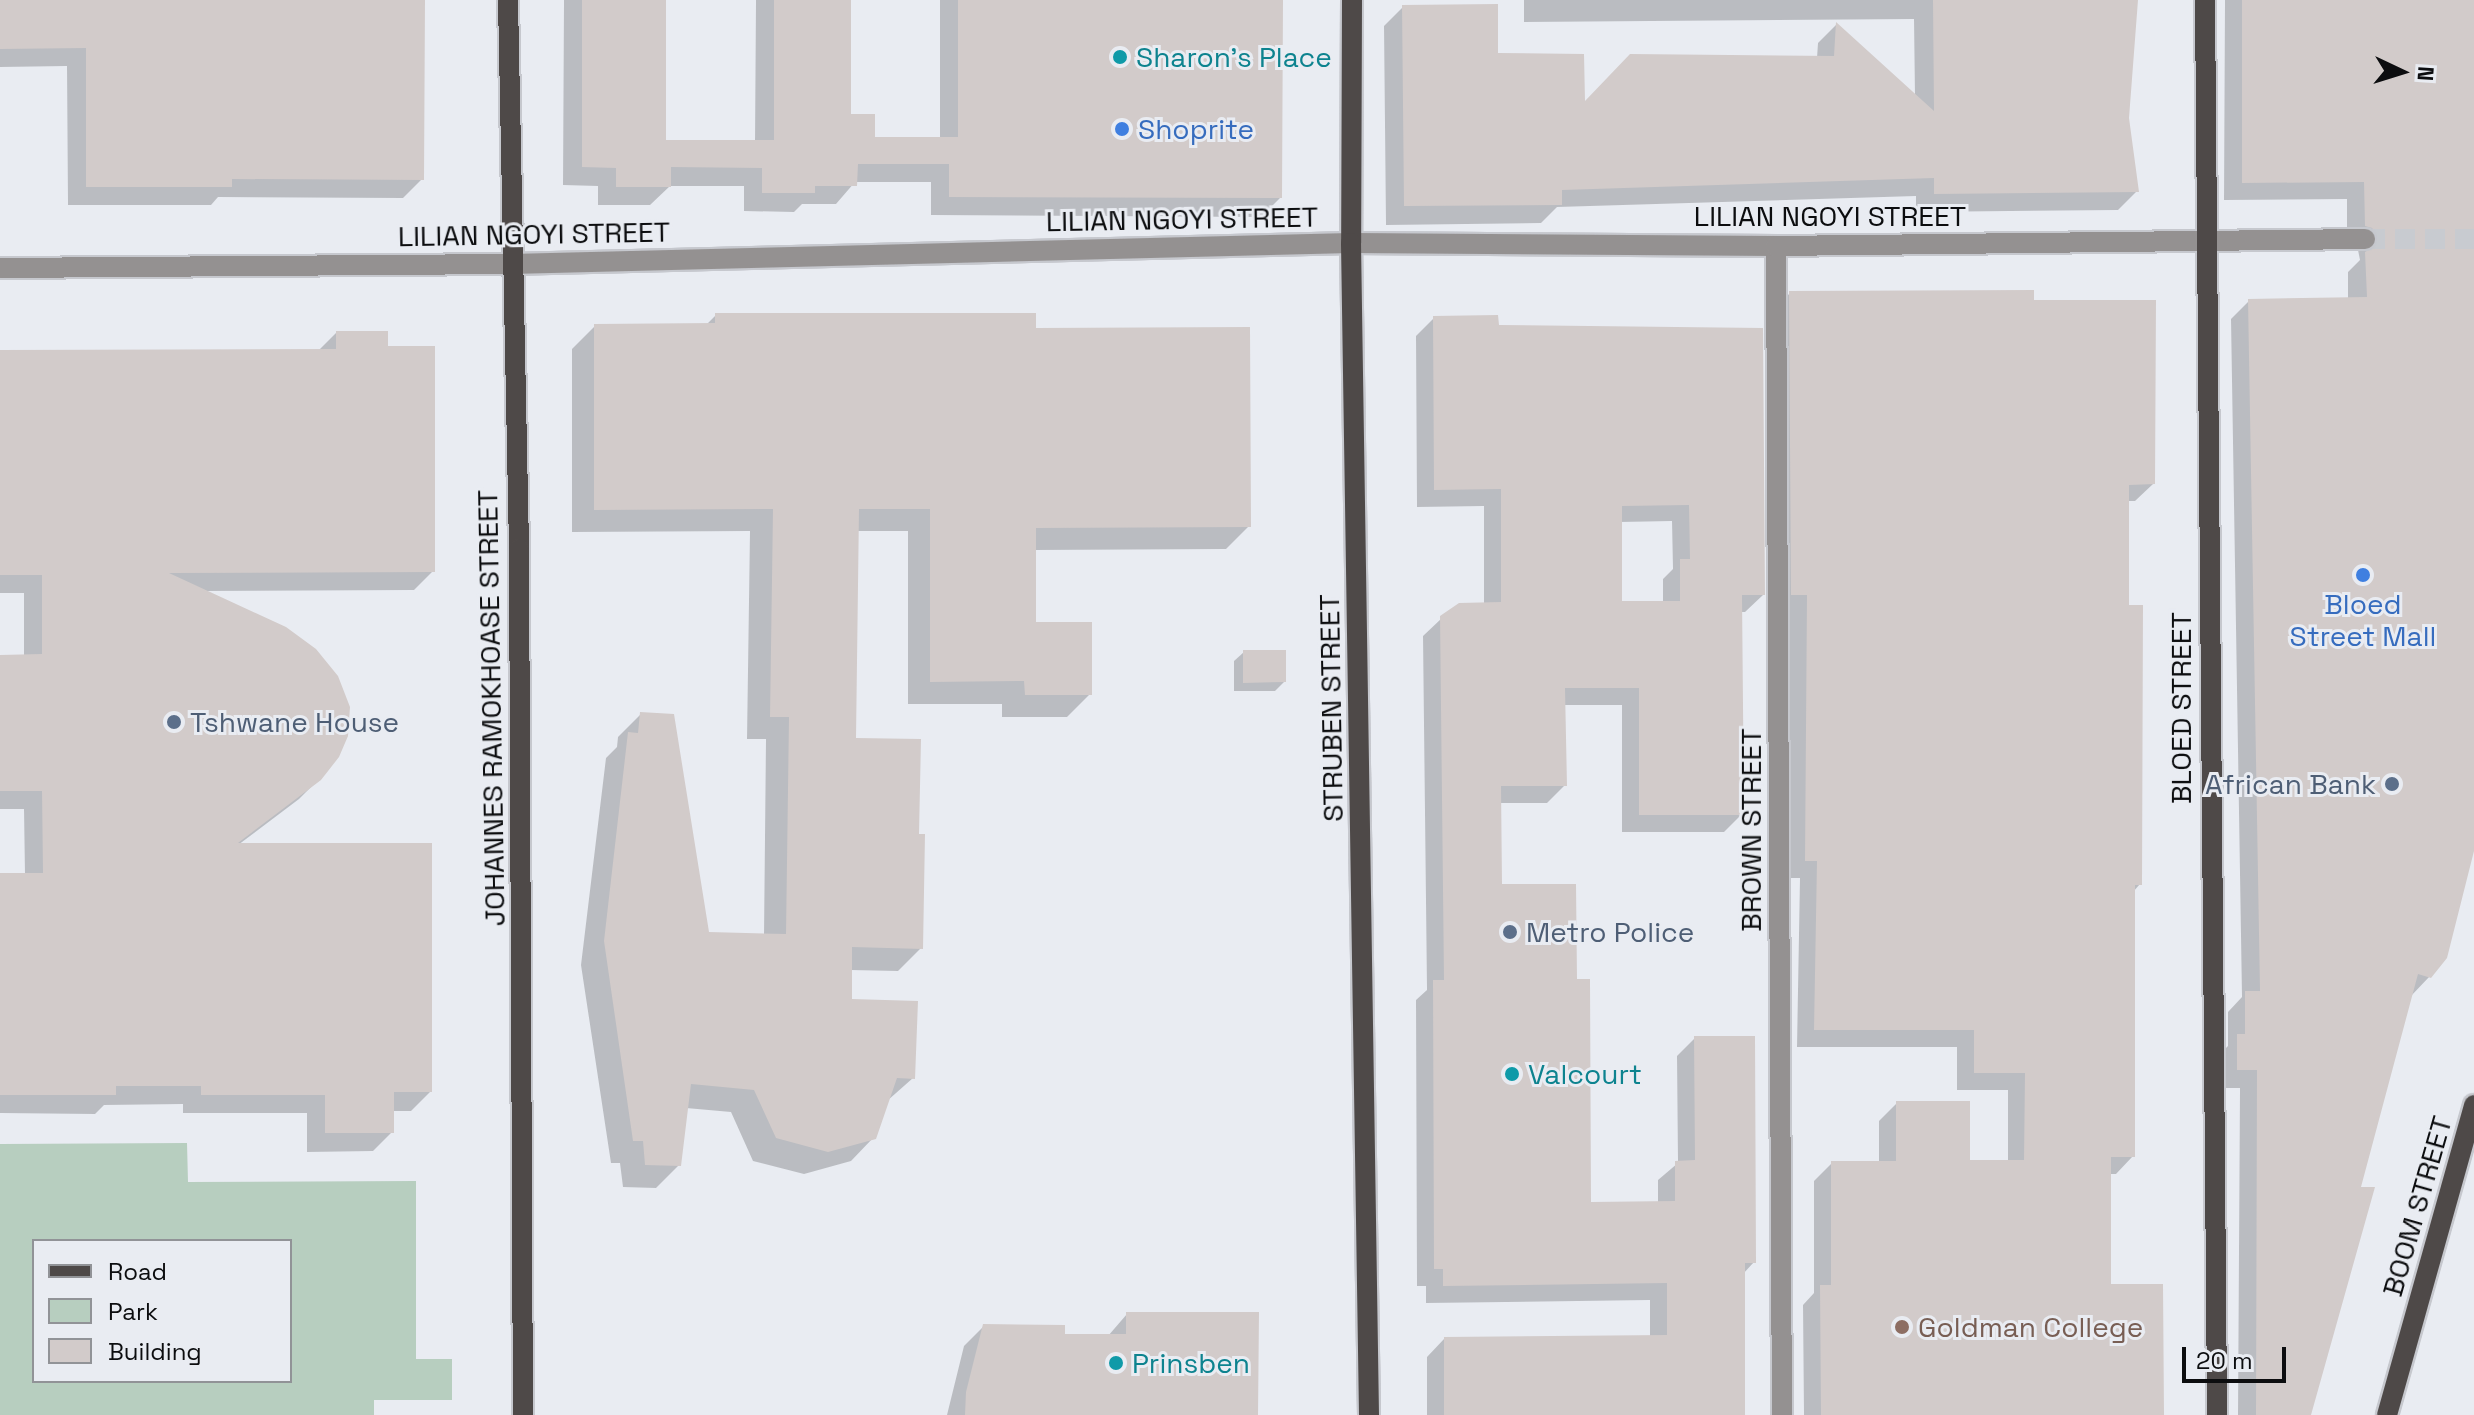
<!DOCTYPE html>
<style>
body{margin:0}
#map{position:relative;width:2474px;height:1415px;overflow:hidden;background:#e9ecf2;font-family:"Space Grotesk",sans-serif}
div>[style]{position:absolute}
.green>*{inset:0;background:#b7cebf}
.shadow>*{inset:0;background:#0003}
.building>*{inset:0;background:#d2cbca}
.minor-tunnel>*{height:20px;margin-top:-10px;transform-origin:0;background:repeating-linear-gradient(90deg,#c8cbd0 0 20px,transparent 0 30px)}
.roads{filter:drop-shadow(2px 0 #c6c8ce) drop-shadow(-2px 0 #c6c8ce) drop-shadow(0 2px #c6c8ce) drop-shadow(0 -2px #c6c8ce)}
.minor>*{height:20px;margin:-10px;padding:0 10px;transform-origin:10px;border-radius:10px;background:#949191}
.major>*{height:20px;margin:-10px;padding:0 10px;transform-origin:10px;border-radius:10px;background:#4e4948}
.dots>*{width:22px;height:22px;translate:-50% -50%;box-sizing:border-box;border:4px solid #e9ecf2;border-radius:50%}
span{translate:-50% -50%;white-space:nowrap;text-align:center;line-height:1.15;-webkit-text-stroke:6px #e9ecf2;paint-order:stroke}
.culture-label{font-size:28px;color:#0d838f}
.left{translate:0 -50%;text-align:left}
.shop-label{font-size:28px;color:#366cbe}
.street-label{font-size:28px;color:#0c0d0f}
.service-label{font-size:28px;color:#4e5e75}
.right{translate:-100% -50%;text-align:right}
.education-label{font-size:28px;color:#785e54}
.legend{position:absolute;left:32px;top:1239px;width:260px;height:144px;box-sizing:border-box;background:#e9ecf2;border:2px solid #919397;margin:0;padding:10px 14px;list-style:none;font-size:24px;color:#0c0d0f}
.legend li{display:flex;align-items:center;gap:16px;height:40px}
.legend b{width:40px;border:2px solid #919397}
.north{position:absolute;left:2362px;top:32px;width:80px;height:80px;-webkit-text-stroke:6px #e9ecf2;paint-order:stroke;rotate:94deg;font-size:22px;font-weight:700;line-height:32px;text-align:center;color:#0c0d0f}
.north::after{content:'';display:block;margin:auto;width:28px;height:36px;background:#0c0d0f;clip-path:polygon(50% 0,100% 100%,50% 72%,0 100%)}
.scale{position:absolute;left:2182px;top:1347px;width:104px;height:36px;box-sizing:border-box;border:4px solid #0c0d0f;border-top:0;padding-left:10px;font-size:24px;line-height:28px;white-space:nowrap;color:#0c0d0f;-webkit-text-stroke:6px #e9ecf2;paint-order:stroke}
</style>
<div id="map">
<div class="green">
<div style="clip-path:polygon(evenodd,187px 1143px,188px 1182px,416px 1181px,416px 1359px,452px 1359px,452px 1400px,374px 1400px,374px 1415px,0 1415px,0 1144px,187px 1143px,34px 1241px,290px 1241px,290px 1381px,34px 1381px,34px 1241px)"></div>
</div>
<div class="shadow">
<div style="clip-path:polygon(0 0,423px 0,422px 179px,403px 198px,218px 197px,211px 205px,68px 205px,67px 66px,0 67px)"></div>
<div style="clip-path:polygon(564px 0,664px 0,664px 142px,755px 142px,756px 0,849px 0,849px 116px,873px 139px,940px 139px,940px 0,1281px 0,1280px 198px,1261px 217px,931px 215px,931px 182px,855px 182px,836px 204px,802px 204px,794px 212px,744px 211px,744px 186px,670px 186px,650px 205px,598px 205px,598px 186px,563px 185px)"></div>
<div style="clip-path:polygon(1524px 0,2136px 0,2127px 118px,2137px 191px,2118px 210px,1916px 212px,1916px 196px,1557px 207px,1541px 223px,1386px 225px,1384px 26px,1403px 7px,1583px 105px,1817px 58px,1818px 43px,1836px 25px,1915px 97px,1914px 19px,1524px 22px)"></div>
<div style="clip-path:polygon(2225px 0,2474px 0,2474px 843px,2430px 976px,2411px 996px,2359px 1190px,2309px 1415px,2238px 1415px,2240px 1088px,2219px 1088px,2220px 1054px,2228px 1046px,2228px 1012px,2242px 997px,2231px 319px,2249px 301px,2348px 300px,2348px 272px,2360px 260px,2358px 250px,2347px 244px,2347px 199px,2224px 200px)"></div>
<div style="clip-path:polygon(1790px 293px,2032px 302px,2153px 484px,2135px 501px,2127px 501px,2127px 607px,2140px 884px,2133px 892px,2133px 1156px,2116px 1174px,2109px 1174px,2109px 1286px,2162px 1415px,1804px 1415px,1803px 1305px,1814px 1293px,1814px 1181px,1832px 1163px,1879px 1163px,1879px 1121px,1897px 1103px,1968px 1162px,2008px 1162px,2008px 1090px,1957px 1090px,1957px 1047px,1797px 1047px,1800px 878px,1788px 878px,1790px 612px,1774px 612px,1772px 311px)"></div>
<div style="clip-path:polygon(716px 315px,1034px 330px,1249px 526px,1226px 549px,1034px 550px,1034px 624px,1090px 694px,1067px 717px,1002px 717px,1002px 704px,908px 704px,908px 531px,857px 531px,854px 740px,917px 836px,921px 948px,898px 971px,850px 970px,850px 1001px,913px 1078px,887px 1101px,874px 1137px,851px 1161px,804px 1174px,753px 1161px,731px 1112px,686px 1108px,679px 1165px,656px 1188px,623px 1187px,620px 1163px,611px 1163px,581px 965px,606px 758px,617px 747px,618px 737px,641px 714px,707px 934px,764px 935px,766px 739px,747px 739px,750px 531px,572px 532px,572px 349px,595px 326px,706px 325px)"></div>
<div style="clip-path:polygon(evenodd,1434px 318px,1497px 327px,1761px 330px,1763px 595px,1745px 612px,1740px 612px,1742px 814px,1724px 832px,1622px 832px,1622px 705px,1564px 705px,1565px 785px,1547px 803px,1499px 803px,1500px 886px,1575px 981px,1589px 1204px,1658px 1203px,1658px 1180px,1678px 1163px,1677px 1056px,1695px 1038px,1754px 1262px,1743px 1274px,1743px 1415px,1427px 1415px,1427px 1357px,1444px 1339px,1650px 1337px,1650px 1300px,1426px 1303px,1426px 1286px,1417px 1286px,1416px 1000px,1427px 990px,1423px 636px,1442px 618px,1484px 604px,1484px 506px,1417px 507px,1416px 336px,1434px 318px,1672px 521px,1673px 569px,1663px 579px,1663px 603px,1620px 603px,1620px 522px,1672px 521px)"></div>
<div style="clip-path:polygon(336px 333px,386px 348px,433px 571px,414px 590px,203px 591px,319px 779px,299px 799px,238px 845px,430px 1092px,411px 1111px,392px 1111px,392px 1132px,373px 1151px,307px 1152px,307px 1113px,183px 1113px,183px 1104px,104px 1105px,95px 1114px,0 1113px,0 875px,25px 875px,24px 809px,0 809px,0 657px,24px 656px,24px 593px,0 593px,0 352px,318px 351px)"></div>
<div style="clip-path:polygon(1244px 652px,1284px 682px,1275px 691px,1234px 691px,1234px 661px)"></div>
<div style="clip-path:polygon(1127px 1314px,1256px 1415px,947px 1415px,964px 1346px,984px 1326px,1063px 1336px,1108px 1336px)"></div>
</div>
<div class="building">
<div style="clip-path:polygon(0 0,425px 0,424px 180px,232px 179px,232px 187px,86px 187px,86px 48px,0 49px)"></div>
<div style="clip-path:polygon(582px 0,666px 0,666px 140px,774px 140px,774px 0,851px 0,851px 114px,875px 114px,875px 137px,958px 137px,958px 0,1283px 0,1282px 198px,949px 197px,949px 164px,858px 164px,857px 186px,815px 186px,815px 193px,762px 193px,762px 168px,671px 167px,671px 187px,616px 187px,616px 168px,582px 167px)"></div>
<div style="clip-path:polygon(1933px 0,2138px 0,2129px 118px,2139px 192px,1934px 194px,1934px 178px,1562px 190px,1562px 205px,1404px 206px,1402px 5px,1498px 4px,1498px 53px,1584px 54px,1585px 101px,1630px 54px,1834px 56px,1836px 22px,1934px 111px)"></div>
<div style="clip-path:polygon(2242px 0,2474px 0,2474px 851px,2447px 958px,2431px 978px,2418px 974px,2361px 1187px,2375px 1187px,2311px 1415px,2256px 1415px,2257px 1070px,2237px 1070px,2237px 1034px,2245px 1034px,2245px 991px,2260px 991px,2248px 299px,2367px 297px,2365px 252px,2376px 246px,2378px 238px,2372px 228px,2365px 226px,2364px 182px,2242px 183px)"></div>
<div style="clip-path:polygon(2034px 290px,2034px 300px,2156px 300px,2155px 484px,2129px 485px,2129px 605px,2143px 605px,2142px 885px,2135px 885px,2135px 1157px,2111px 1157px,2111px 1284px,2163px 1284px,2164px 1415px,1821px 1415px,1820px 1285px,1831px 1285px,1831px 1161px,1896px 1161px,1896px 1101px,1970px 1101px,1970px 1160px,2024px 1160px,2025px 1073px,1974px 1073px,1974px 1030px,1814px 1030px,1817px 861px,1805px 861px,1807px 595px,1791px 595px,1789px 291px)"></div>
<div style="clip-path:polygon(715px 313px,1036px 313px,1036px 328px,1250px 327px,1251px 527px,1036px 528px,1036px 622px,1092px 622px,1092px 695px,1025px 695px,1024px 681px,930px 682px,930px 509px,859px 509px,856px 738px,921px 739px,919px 834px,925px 834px,923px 949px,852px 947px,852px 999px,918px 1001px,915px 1079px,897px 1078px,876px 1139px,828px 1152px,776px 1138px,754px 1090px,691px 1084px,681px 1166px,645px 1165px,643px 1141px,633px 1141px,604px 941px,628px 732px,638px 733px,640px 712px,674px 714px,709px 932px,786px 934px,789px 717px,770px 717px,773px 509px,594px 510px,594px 324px,715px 323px)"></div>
<div style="clip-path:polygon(evenodd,1498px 315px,1499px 325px,1763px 328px,1765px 595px,1742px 595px,1744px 815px,1639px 815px,1639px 688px,1565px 688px,1567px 786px,1501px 786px,1502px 884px,1576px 884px,1577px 979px,1590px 979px,1591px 1202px,1675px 1201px,1675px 1161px,1695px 1160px,1694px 1036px,1755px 1036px,1756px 1263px,1745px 1263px,1745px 1415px,1444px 1415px,1444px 1337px,1667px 1335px,1667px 1283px,1443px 1286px,1443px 1269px,1434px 1269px,1433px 980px,1444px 980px,1440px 616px,1459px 603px,1501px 602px,1501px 489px,1434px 490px,1433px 316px,1498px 315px,1689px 505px,1690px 559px,1680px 559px,1680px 601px,1622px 601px,1622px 506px,1689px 505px)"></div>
<div style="clip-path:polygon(336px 331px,388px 331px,388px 346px,435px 346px,435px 572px,169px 573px,286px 627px,316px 649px,338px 676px,350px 707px,348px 736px,339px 757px,321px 780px,238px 843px,432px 843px,432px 1092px,394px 1092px,394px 1133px,325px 1133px,325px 1095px,201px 1095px,201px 1086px,116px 1086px,116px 1095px,0 1095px,0 873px,43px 873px,42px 791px,0 791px,0 655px,42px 654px,42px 575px,0 575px,0 350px,336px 349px)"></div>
<div style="clip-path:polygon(1243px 650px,1286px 650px,1286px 682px,1243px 683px)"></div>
<div style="clip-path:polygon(1126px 1312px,1259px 1312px,1258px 1415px,965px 1415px,966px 1392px,983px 1324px,1065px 1325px,1065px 1334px,1126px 1334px)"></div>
</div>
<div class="minor-tunnel">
<div style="left:2365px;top:239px;width:109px"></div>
</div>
<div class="roads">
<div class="minor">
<div style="left:1776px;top:246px;width:1169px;rotate:89.71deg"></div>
<div style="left:0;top:268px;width:511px;rotate:-0.45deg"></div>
<div style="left:511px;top:264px;width:840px;rotate:-1.43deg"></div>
<div style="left:1351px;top:243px;width:425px;rotate:0.4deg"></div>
<div style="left:1776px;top:246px;width:589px;rotate:-0.68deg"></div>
</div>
<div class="major">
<div style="left:508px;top:0;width:549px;rotate:88.85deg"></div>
<div style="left:519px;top:549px;width:866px;rotate:89.74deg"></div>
<div style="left:1352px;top:0;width:243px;rotate:90.2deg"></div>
<div style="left:1351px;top:243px;width:1172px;rotate:89.12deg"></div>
<div style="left:2205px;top:0;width:1415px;rotate:89.51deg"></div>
<div style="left:2387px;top:1415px;width:322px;rotate:-74.3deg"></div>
</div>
</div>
<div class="dots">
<div style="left:1120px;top:57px;background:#0f9aa8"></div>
<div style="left:1122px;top:129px;background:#3f7fe0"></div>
<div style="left:2363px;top:575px;background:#3f7fe0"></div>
<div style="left:174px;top:722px;background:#5c6f8a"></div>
<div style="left:2392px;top:784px;background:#5c6f8a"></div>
<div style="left:1510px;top:932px;background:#5c6f8a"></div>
<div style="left:1512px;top:1074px;background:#0f9aa8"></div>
<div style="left:1902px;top:1327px;background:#8d6e63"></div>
<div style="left:1116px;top:1363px;background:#0f9aa8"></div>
</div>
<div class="culture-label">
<span class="left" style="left:1136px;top:57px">Sharon's Place</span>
<span class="left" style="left:1528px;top:1074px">Valcourt</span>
<span class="left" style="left:1132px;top:1363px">Prinsben</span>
</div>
<div class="shop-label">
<span class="left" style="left:1138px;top:129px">Shoprite</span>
<span style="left:2363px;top:620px">Bloed<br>Street Mall</span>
</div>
<div class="street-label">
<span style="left:1830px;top:216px">LILIAN NGOYI STREET</span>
<span style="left:1182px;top:219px;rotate:-1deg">LILIAN NGOYI STREET</span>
<span style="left:534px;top:234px;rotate:-1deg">LILIAN NGOYI STREET</span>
<span style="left:491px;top:708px;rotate:-91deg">JOHANNES RAMOKHOASE STREET</span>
<span style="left:1331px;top:708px;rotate:-91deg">STRUBEN STREET</span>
<span style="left:2181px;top:708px;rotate:-90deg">BLOED STREET</span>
<span style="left:1751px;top:830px;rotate:-90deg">BROWN STREET</span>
<span style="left:2417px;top:1206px;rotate:-74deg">BOOM STREET</span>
</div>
<div class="service-label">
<span class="left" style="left:190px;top:722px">Tshwane House</span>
<span class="right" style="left:2376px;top:784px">African Bank</span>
<span class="left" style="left:1526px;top:932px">Metro Police</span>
</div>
<div class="education-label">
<span class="left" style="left:1918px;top:1327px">Goldman College</span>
</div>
<ul class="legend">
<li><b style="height:10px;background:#4e4948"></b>Road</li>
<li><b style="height:22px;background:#b7cebf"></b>Park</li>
<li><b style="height:22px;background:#d2cbca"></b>Building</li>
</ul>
<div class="north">N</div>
<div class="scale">20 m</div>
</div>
